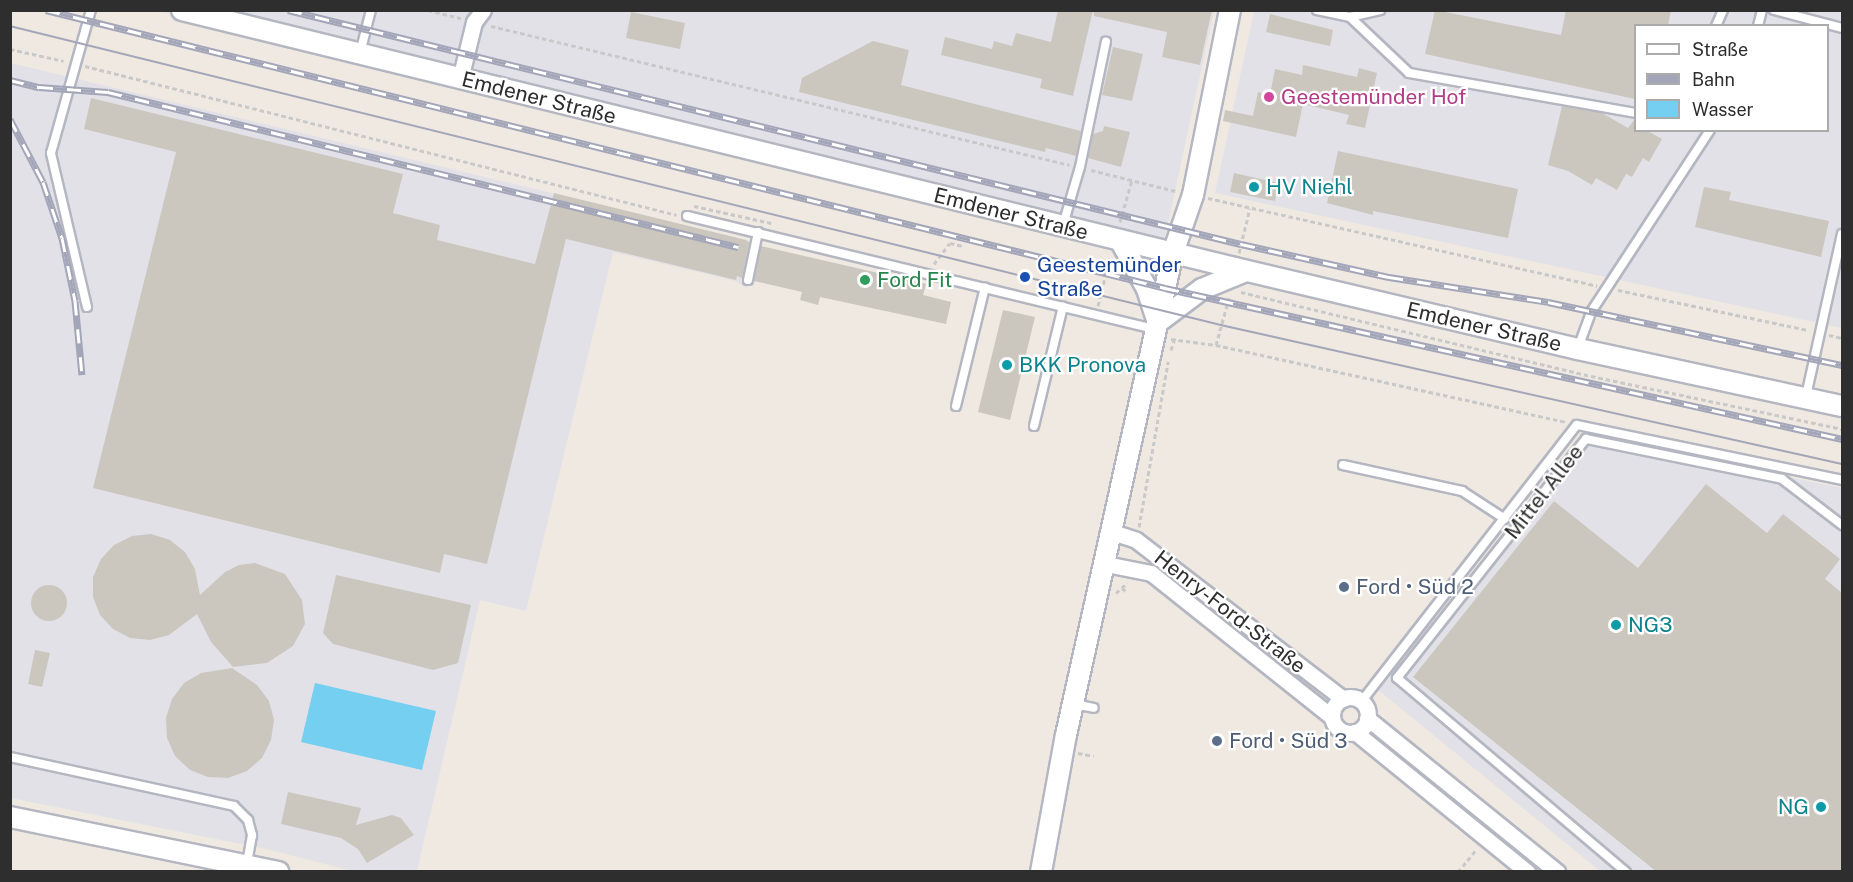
<!DOCTYPE html>
<meta charset="utf-8">
<style>
body{margin:0}
#map{position:relative;width:1853px;height:882px;overflow:hidden;background:#efe9e1;font-family:"Public Sans",sans-serif}
div>[style]{position:absolute}
.industrial>*{inset:0;background:#e3e1e8}
.water>*{inset:0;background:#75cff0}
.building>*{inset:0;background:#cbc7bf}
.round{border-radius:50%}
.path>*{height:3px;margin-top:-1.5px;transform-origin:0;background:repeating-linear-gradient(90deg,#c9c9c9 0 4.5px,transparent 0 7.5px)}
.roads{filter:drop-shadow(2px 0 #b4b7c1) drop-shadow(-2px 0 #b4b7c1) drop-shadow(0 2px #b4b7c1) drop-shadow(0 -2px #b4b7c1)}
.service>*{height:8px;margin:-4px;padding:0 4px;transform-origin:4px;border-radius:4px;background:#fff}
.minor>*{height:15px;margin:-7.5px;padding:0 7.5px;transform-origin:7.5px;border-radius:7.5px;background:#fff}
.minor>.ring{margin:-7.5px;padding:0;box-sizing:content-box;background:none;border:15px solid #fff;border-radius:50%}
.tertiary>*{height:20px;margin:-10px;padding:0 10px;transform-origin:10px;border-radius:10px;background:#fff}
.tram>*{height:1.5px;margin:-0.75px;padding:0 0.75px;transform-origin:0.75px;border-radius:0.75px;background:#a3a6b8}
.rail>*{height:7px;margin-top:-3.5px;transform-origin:0;background:repeating-linear-gradient(90deg,#fff 0 14px,#a3a6b8 0 28px);box-sizing:border-box;border-block:2px solid #a3a6b8}
.dots>*{width:16px;height:16px;translate:-50% -50%;box-sizing:border-box;border:3px solid #fff;border-radius:50%}
span{translate:-50% -50%;white-space:nowrap;text-align:center;line-height:1.15;-webkit-text-stroke:4.5px #fff;paint-order:stroke}
.hotel-label{font-size:21px;color:#b23c85}
.left{translate:0 -50%;text-align:left}
.street-label{font-size:21px;color:#2e2e2e}
.culture-label{font-size:21px;color:#0d838f}
.right{translate:-100% -50%;text-align:right}
.transit-label{font-size:21px;color:#164399}
.leisure-label{font-size:21px;color:#27864d}
.service-label{font-size:21px;color:#4e5e75}
.frame{position:absolute;inset:0;border:12px solid #2e2e2e;pointer-events:none}
.legend{position:absolute;left:1634px;top:24px;width:195px;height:108px;box-sizing:border-box;background:#fff;border:2px solid #ababab;margin:0;padding:8px 10px;list-style:none;font-size:18px;color:#2e2e2e}
.legend li{display:flex;align-items:center;gap:12px;height:30px}
.legend b{width:30px;border:2px solid #ababab}
</style>
<div id="map">
<div class="industrial">
<div style="clip-path:polygon(159px 11px,1214px 11px,1164px 242px)"></div>
<div style="clip-path:polygon(evenodd,1254px 11px,1842px 11px,1842px 328px,1215px 193px,1254px 11px,1636px 26px,1828px 26px,1828px 130px,1636px 130px,1636px 26px)"></div>
<div style="clip-path:polygon(11px 63px,759px 243px,747px 289px,736px 281px,613px 252px,526px 611px,480px 600px,417px 871px,353px 871px,266px 849px,11px 798px)"></div>
<div style="clip-path:polygon(1584px 436px,1842px 488px,1842px 871px,1600px 871px,1377px 689px)"></div>
</div>
<div class="water">
<div style="clip-path:polygon(315px 683px,436px 711px,422px 770px,301px 742px)"></div>
</div>
<div class="building">
<div style="clip-path:polygon(1058px 10px,1093px 10px,1073px 96px,1040px 88px,1042px 79px,941px 55px,945px 37px,992px 49px,994px 41px,1012px 46px,1016px 33px,1051px 42px)"></div>
<div style="clip-path:polygon(1094px 10px,1212px 10px,1200px 65px,1162px 57px,1167px 32px,1094px 16px)"></div>
<div style="clip-path:polygon(1435px 10px,1561px 35px,1566px 10px,1671px 10px,1668px 26px,1635px 26px,1635px 99px,1425px 54px)"></div>
<div style="clip-path:polygon(631px 12px,685px 23px,680px 49px,626px 38px)"></div>
<div style="clip-path:polygon(1270px 14px,1333px 30px,1330px 46px,1266px 32px)"></div>
<div style="clip-path:polygon(873px 41px,909px 50px,901px 85px,1081px 131px,1076px 156px,1046px 148px,1045px 152px,799px 92px,802px 78px)"></div>
<div style="clip-path:polygon(1113px 47px,1143px 54px,1132px 101px,1102px 95px)"></div>
<div style="clip-path:polygon(1303px 65px,1357px 77px,1359px 68px,1377px 73px,1365px 128px,1346px 124px,1349px 115px,1303px 104px,1296px 137px,1223px 121px,1225px 110px,1253px 116px,1258px 92px,1270px 95px,1275px 69px,1302px 75px)"></div>
<div style="clip-path:polygon(91px 98px,403px 174px,393px 213px,440px 225px,437px 240px,535px 264px,554px 193px,746px 240px,749px 243px,742px 278px,737px 276px,736px 280px,566px 239px,487px 564px,444px 554px,440px 573px,93px 488px,176px 152px,84px 129px)"></div>
<div style="clip-path:polygon(1562px 106px,1602px 113px,1628px 128px,1635px 119px,1635px 130px,1646px 130px,1662px 139px,1649px 162px,1643px 158px,1632px 177px,1626px 174px,1617px 190px,1596px 178px,1592px 185px,1568px 171px,1548px 165px)"></div>
<div style="clip-path:polygon(1104px 126px,1130px 132px,1121px 167px,1088px 158px,1093px 134px,1103px 131px)"></div>
<div style="clip-path:polygon(1338px 151px,1518px 189px,1508px 238px,1373px 211px,1373px 215px,1327px 203px)"></div>
<div style="clip-path:polygon(1234px 173px,1279px 183px,1275px 201px,1230px 192px)"></div>
<div style="clip-path:polygon(1704px 187px,1731px 192px,1729px 200px,1829px 221px,1821px 257px,1695px 227px)"></div>
<div style="clip-path:polygon(761px 246px,926px 284px,923px 295px,951px 302px,946px 324px,820px 297px,818px 305px,800px 300px,802px 292px,754px 281px)"></div>
<div style="clip-path:polygon(1003px 310px,1035px 317px,1010px 420px,978px 412px)"></div>
<div style="clip-path:polygon(1706px 484px,1767px 533px,1783px 514px,1840px 559px,1825px 579px,1842px 593px,1842px 872px,1657px 872px,1413px 677px,1554px 501px,1638px 568px)"></div>
<div style="clip-path:polygon(151px 534px,170px 540px,185px 552px,195px 569px,200px 595px,225px 572px,239px 565px,255px 563px,285px 574px,302px 600px,305px 624px,293px 646px,267px 663px,233px 667px,211px 642px,197px 614px,169px 635px,150px 640px,130px 638px,113px 629px,100px 615px,93px 597px,93px 577px,101px 559px,114px 545px,132px 536px)"></div>
<div style="clip-path:polygon(336px 575px,471px 605px,458px 663px,433px 670px,333px 644px,323px 633px)"></div>
<div class="round" style="left:31px;top:585px;width:36px;height:36px"></div>
<div style="clip-path:polygon(35px 650px,50px 653px,42px 687px,28px 684px)"></div>
<div style="clip-path:polygon(232px 668px,257px 685px,269px 701px,274px 720px,271px 740px,262px 758px,247px 771px,228px 778px,208px 777px,190px 770px,175px 756px,167px 738px,166px 718px,172px 699px,184px 683px,201px 673px)"></div>
<div style="clip-path:polygon(288px 792px,361px 808px,356px 825px,392px 815px,401px 818px,414px 835px,367px 863px,358px 849px,341px 838px,281px 824px)"></div>
</div>
<div class="path">
<div style="left:428px;top:10px;width:34px;rotate:14deg"></div>
<div style="left:491px;top:26px;width:595px;rotate:13.5deg"></div>
<div style="left:10px;top:49px;width:55px;rotate:12.5deg"></div>
<div style="left:85px;top:66px;width:610px;rotate:14.13deg"></div>
<div style="left:1091px;top:170px;width:87px;rotate:14deg"></div>
<div style="left:1208px;top:198px;width:399px;rotate:12.7deg"></div>
<div style="left:694px;top:206px;width:79px;rotate:12.4deg"></div>
<div style="left:1120px;top:222px;width:44px;rotate:-74.1deg"></div>
<div style="left:1239px;top:253px;width:46px;rotate:-76.3deg"></div>
<div style="left:934px;top:264px;width:26px;rotate:-53deg"></div>
<div style="left:950px;top:243px;width:13px;rotate:13deg"></div>
<div style="left:1618px;top:290px;width:194px;rotate:11.9deg"></div>
<div style="left:1241px;top:292px;width:360px;rotate:13.5deg"></div>
<div style="left:1591px;top:376px;width:257px;rotate:11.9deg"></div>
<div style="left:1098px;top:306px;width:50px;rotate:-76.2deg"></div>
<div style="left:1829px;top:335px;width:13px;rotate:13deg"></div>
<div style="left:1171px;top:339px;width:45px;rotate:7.6deg"></div>
<div style="left:1216px;top:345px;width:49px;rotate:-74.5deg"></div>
<div style="left:1216px;top:345px;width:358px;rotate:12.4deg"></div>
<div style="left:1171px;top:350px;width:13px;rotate:-72deg"></div>
<div style="left:1139px;top:527px;width:168px;rotate:-80deg"></div>
<div style="left:1122px;top:588px;width:6px;rotate:39deg"></div>
<div style="left:1116px;top:593px;width:15px;rotate:-42deg"></div>
<div style="left:1078px;top:753px;width:16px;rotate:11deg"></div>
<div style="left:1458px;top:872px;width:28px;rotate:-51deg"></div>
</div>
<div class="roads">
<div class="service">
<div style="left:1317px;top:10px;width:34px;rotate:12deg"></div>
<div style="left:1350px;top:17px;width:31px;rotate:-13deg"></div>
<div style="left:1774px;top:10px;width:70px;rotate:14.8deg"></div>
<div style="left:1350px;top:17px;width:81px;rotate:43.5deg"></div>
<div style="left:1409px;top:73px;width:230px;rotate:10deg"></div>
<div style="left:1716px;top:26px;width:17px;rotate:-66deg"></div>
<div style="left:1758px;top:26px;width:16px;rotate:-76deg"></div>
<div style="left:360px;top:53px;width:44px;rotate:-75.7deg"></div>
<div style="left:687px;top:216px;width:481px;rotate:13.6deg"></div>
<div style="left:1063px;top:225px;width:60px;rotate:-73.7deg"></div>
<div style="left:1080px;top:167px;width:128px;rotate:-78.3deg"></div>
<div style="left:748px;top:280px;width:49px;rotate:-78.2deg"></div>
<div style="left:87px;top:307px;width:158px;rotate:-103.2deg"></div>
<div style="left:51px;top:153px;width:148px;rotate:-74.4deg"></div>
<div style="left:1578px;top:348px;width:38px;rotate:-70deg"></div>
<div style="left:1591px;top:312px;width:217px;rotate:-56.8deg"></div>
<div style="left:1806px;top:396px;width:166px;rotate:-77.5deg"></div>
<div style="left:956px;top:406px;width:122px;rotate:-76.3deg"></div>
<div style="left:1034px;top:426px;width:123px;rotate:-76.4deg"></div>
<div style="left:1343px;top:465px;width:122px;rotate:12.3deg"></div>
<div style="left:1462px;top:491px;width:51px;rotate:33.1deg"></div>
<div style="left:1361px;top:702px;width:351px;rotate:-52.1deg"></div>
<div style="left:1577px;top:425px;width:271px;rotate:11.7deg"></div>
<div style="left:1074px;top:704px;width:20px;rotate:11deg"></div>
<div style="left:10px;top:757px;width:229px;rotate:12.3deg"></div>
<div style="left:234px;top:806px;width:20px;rotate:45deg"></div>
<div style="left:248px;top:820px;width:16px;rotate:75deg"></div>
<div style="left:252px;top:835px;width:29px;rotate:100deg"></div>
<div style="left:1626px;top:872px;width:300px;rotate:-139.7deg"></div>
<div style="left:1397px;top:678px;width:305px;rotate:-51.7deg"></div>
<div style="left:1586px;top:439px;width:200px;rotate:11.5deg"></div>
<div style="left:1782px;top:479px;width:76px;rotate:37.5deg"></div>
</div>
<div class="minor">
<div style="left:460px;top:79px;width:59px;rotate:-76.2deg"></div>
<div style="left:474px;top:22px;width:15px;rotate:-53deg"></div>
<div style="left:1112px;top:532px;width:25px;rotate:18deg"></div>
<div style="left:1136px;top:540px;width:261px;rotate:37.5deg"></div>
<div style="left:1106px;top:564px;width:46px;rotate:11.3deg"></div>
<div style="left:1151px;top:573px;width:231px;rotate:38.5deg"></div>
<div class="ring" style="left:1332px;top:697px;width:21px;height:21px"></div>
<div style="left:1367px;top:718px;width:245px;rotate:39deg"></div>
<div style="left:1355px;top:732px;width:222px;rotate:39.1deg"></div>
</div>
<div class="tertiary">
<div style="left:182px;top:10px;width:1084px;rotate:13.77deg"></div>
<div style="left:1235px;top:268px;width:352px;rotate:13.3deg"></div>
<div style="left:1578px;top:349px;width:270px;rotate:12.2deg"></div>
<div style="left:1120px;top:240px;width:56px;rotate:61.1deg"></div>
<div style="left:1147px;top:289px;width:35px;rotate:72deg"></div>
<div style="left:1158px;top:322px;width:55px;rotate:-36.9deg"></div>
<div style="left:1202px;top:289px;width:48px;rotate:-22.2deg"></div>
<div style="left:10px;top:817px;width:274px;rotate:11.6deg"></div>
<div style="left:1041px;top:872px;width:139px;rotate:-79.7deg"></div>
<div style="left:1066px;top:735px;width:494px;rotate:-77.5deg"></div>
<div style="left:1173px;top:253px;width:61px;rotate:-71deg"></div>
<div style="left:1193px;top:195px;width:189px;rotate:-78.7deg"></div>
</div>
</div>
<div class="tram">
<div style="left:10px;top:26px;width:1247px;rotate:13.87deg"></div>
<div style="left:1221px;top:325px;width:636px;rotate:12.62deg"></div>
</div>
<div class="rail">
<div style="left:46px;top:10px;width:1153px;rotate:13.95deg"></div>
<div style="left:1165px;top:288px;width:694px;rotate:12.57deg"></div>
<div style="left:288px;top:10px;width:981px;rotate:13.8deg"></div>
<div style="left:1241px;top:244px;width:152px;rotate:12.6deg"></div>
<div style="left:1389px;top:277px;width:161px;rotate:8.9deg"></div>
<div style="left:1548px;top:302px;width:301px;rotate:12.1deg"></div>
<div style="left:10px;top:80px;width:30px;rotate:14deg"></div>
<div style="left:39px;top:87px;width:69px;rotate:4.1deg"></div>
<div style="left:108px;top:92px;width:649px;rotate:13.82deg"></div>
<div style="left:10px;top:119px;width:71px;rotate:62.4deg"></div>
<div style="left:43px;top:182px;width:59px;rotate:71.3deg"></div>
<div style="left:62px;top:238px;width:64px;rotate:78.3deg"></div>
<div style="left:75px;top:301px;width:74px;rotate:84.6deg"></div>
</div>
<div class="dots">
<div style="left:1269px;top:97px;background:#d1479c"></div>
<div style="left:1254px;top:187px;background:#0f9aa8"></div>
<div style="left:1025px;top:277px;background:#1a4fb4"></div>
<div style="left:865px;top:280px;background:#2e9e5b"></div>
<div style="left:1007px;top:365px;background:#0f9aa8"></div>
<div style="left:1344px;top:587px;background:#5c6f8a"></div>
<div style="left:1616px;top:625px;background:#0f9aa8"></div>
<div style="left:1217px;top:741px;background:#5c6f8a"></div>
<div style="left:1821px;top:807px;background:#0f9aa8"></div>
</div>
<div class="hotel-label">
<span class="left" style="left:1281px;top:97px">Geestemünder Hof</span>
</div>
<div class="street-label">
<span style="left:539px;top:98px;rotate:14deg">Emdener Straße</span>
<span style="left:1011px;top:214px;rotate:14deg">Emdener Straße</span>
<span style="left:1484px;top:327px;rotate:13deg">Emdener Straße</span>
<span style="left:1544px;top:492px;rotate:-52deg">Mittel Allee</span>
<span style="left:1230px;top:612px;rotate:38deg">Henry-Ford-Straße</span>
</div>
<div class="culture-label">
<span class="left" style="left:1266px;top:187px">HV Niehl</span>
<span class="left" style="left:1019px;top:365px">BKK Pronova</span>
<span class="left" style="left:1628px;top:625px">NG3</span>
<span class="right" style="left:1809px;top:807px">NG</span>
</div>
<div class="transit-label">
<span class="left" style="left:1037px;top:277px">Geestemünder<br>Straße</span>
</div>
<div class="leisure-label">
<span class="left" style="left:877px;top:280px">Ford Fit</span>
</div>
<div class="service-label">
<span class="left" style="left:1356px;top:587px">Ford • Süd 2</span>
<span class="left" style="left:1229px;top:741px">Ford • Süd 3</span>
</div>
<div class="frame"></div>
<ul class="legend">
<li><b style="height:8px;background:#fff"></b>Straße</li>
<li><b style="height:8px;background:#a3a6b8"></b>Bahn</li>
<li><b style="height:16px;background:#75cff0"></b>Wasser</li>
</ul>
</div>
